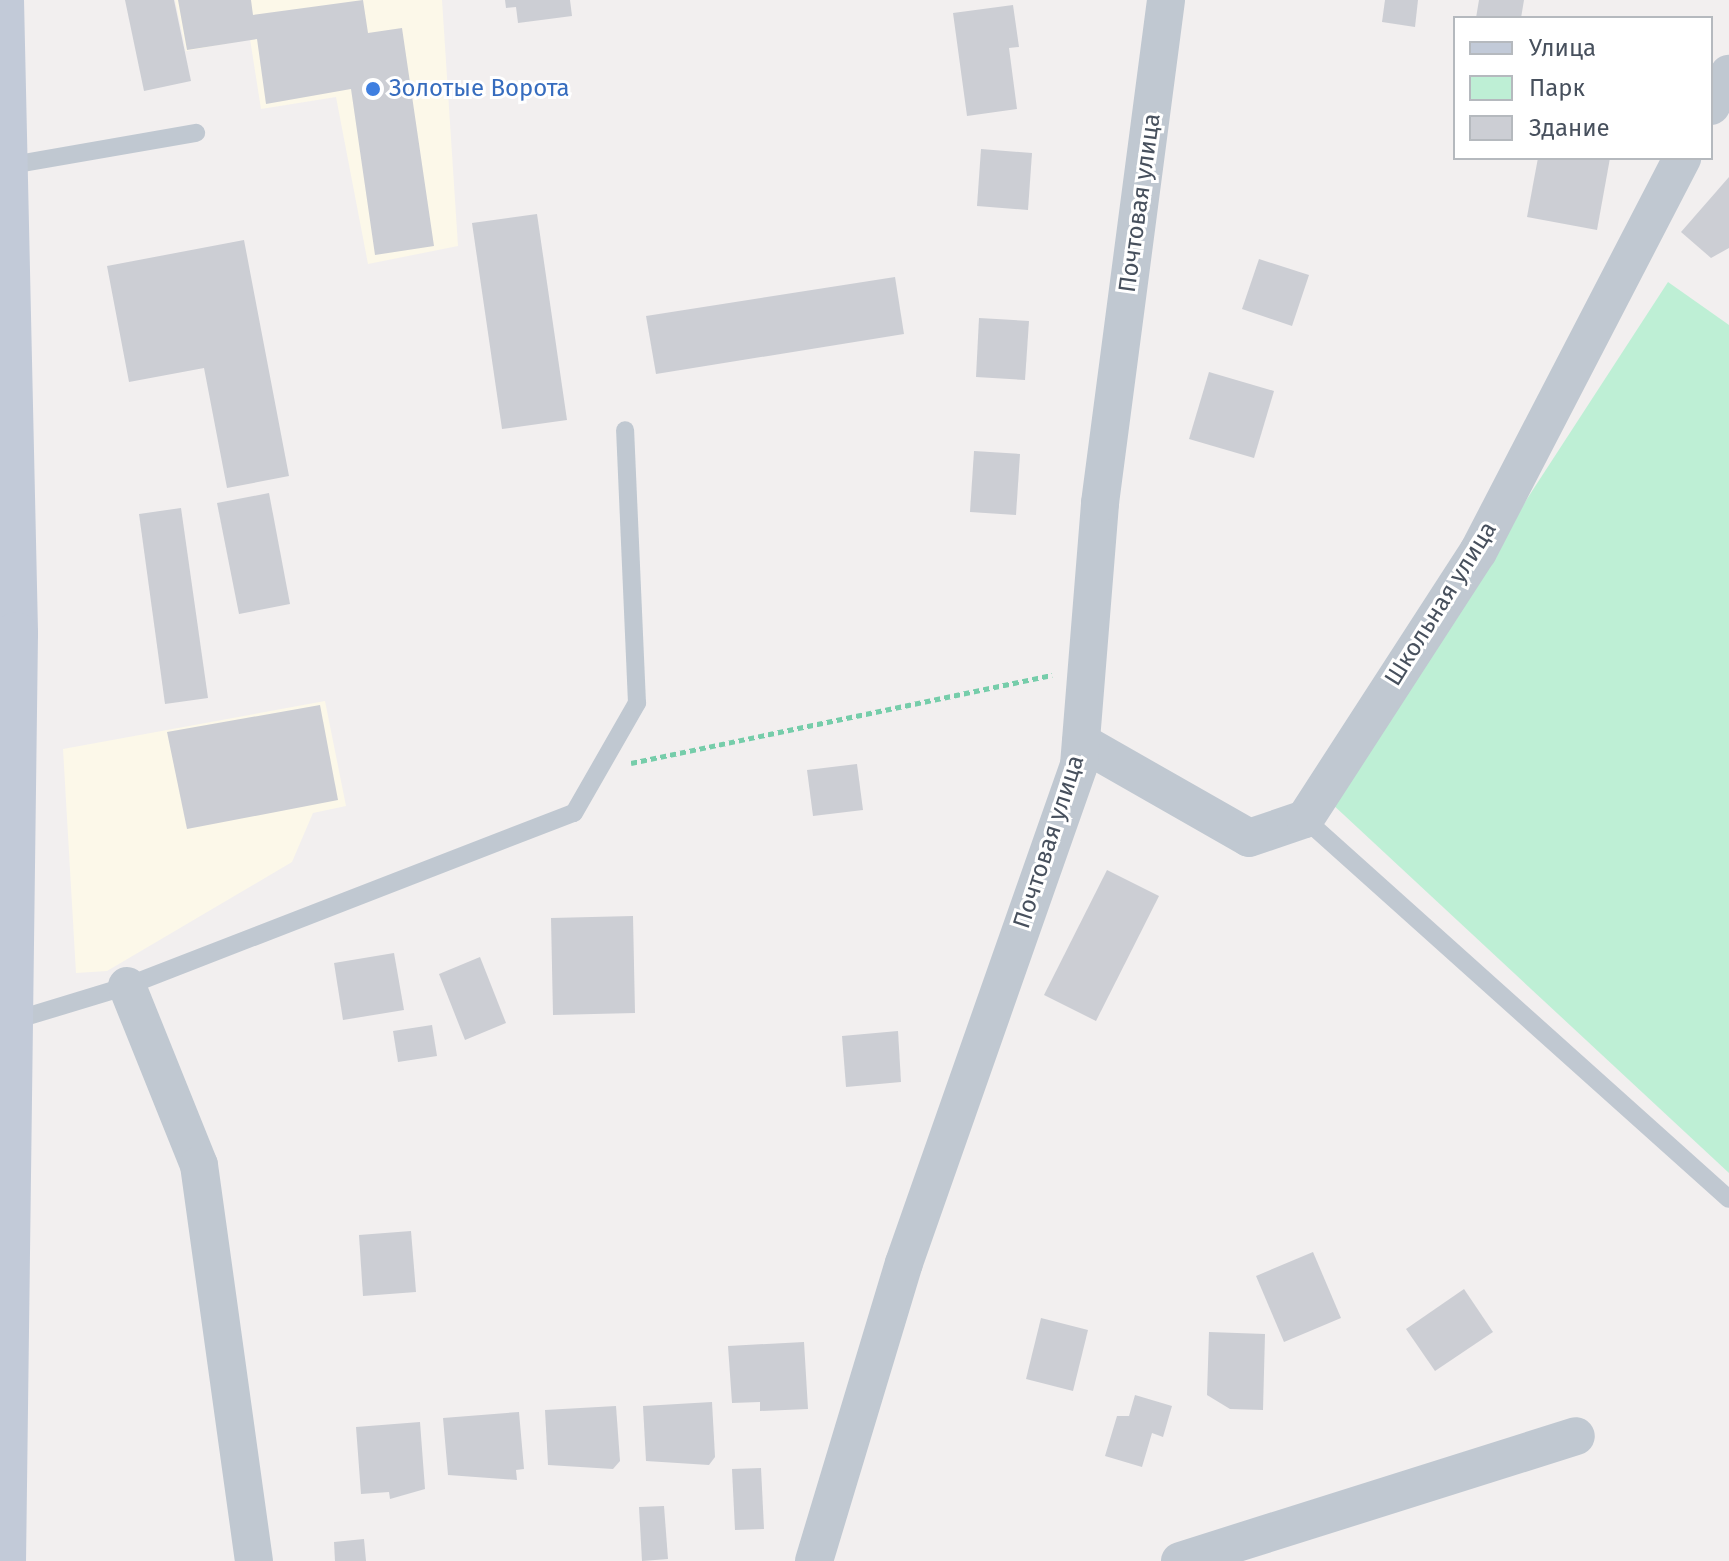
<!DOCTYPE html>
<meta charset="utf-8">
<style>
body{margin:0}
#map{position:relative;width:1729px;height:1561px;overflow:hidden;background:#f2efef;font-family:"Fira Sans",sans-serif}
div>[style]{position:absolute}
.commercial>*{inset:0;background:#fcf8e9}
.green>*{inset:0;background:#beefd5}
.building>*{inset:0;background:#ccced4}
.path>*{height:5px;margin-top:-2.5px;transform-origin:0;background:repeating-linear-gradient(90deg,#76cdaa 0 6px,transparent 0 10px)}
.service>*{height:18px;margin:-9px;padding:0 9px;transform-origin:9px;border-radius:9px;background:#c0c8d1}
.minor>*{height:38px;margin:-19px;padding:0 19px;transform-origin:19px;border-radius:19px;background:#c0c8d1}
.secondary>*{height:44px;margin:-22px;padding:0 22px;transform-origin:22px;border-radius:22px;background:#c2cad8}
.dots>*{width:22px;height:22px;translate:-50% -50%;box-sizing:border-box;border:4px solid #fff;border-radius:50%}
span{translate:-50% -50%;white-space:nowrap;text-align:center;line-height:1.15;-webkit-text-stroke:6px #fff;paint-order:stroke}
.shop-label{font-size:24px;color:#366cbe}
.left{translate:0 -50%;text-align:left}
.street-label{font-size:24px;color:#47505d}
.legend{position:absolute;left:1453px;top:16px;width:260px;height:144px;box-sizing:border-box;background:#fff;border:2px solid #b5b9be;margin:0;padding:10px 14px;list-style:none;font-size:24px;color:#47505d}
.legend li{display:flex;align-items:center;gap:16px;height:40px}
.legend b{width:40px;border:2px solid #b5b9be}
</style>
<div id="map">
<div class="commercial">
<div style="clip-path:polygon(175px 0,442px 0,458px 246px,368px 264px,336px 97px,261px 109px,250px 39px,186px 51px)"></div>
<div style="clip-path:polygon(325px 701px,346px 806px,313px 813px,292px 862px,107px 971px,76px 973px,63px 749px)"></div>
</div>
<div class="green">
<div style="clip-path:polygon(1668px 282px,1729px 325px,1729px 1173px,1330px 802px)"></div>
</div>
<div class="building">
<div style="clip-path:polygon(125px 0,174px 0,191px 81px,144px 91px)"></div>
<div style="clip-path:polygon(178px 0,251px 0,253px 15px,363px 0,368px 33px,402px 28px,434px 246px,375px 255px,351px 89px,266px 104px,257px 39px,187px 50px)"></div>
<div style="clip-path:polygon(505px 0,570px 0,572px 16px,518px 23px,516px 7px,506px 8px)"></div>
<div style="clip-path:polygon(1385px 0,1418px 0,1415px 27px,1382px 22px)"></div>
<div style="clip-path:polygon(1479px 0,1524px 0,1521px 18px,1476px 18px)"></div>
<div style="clip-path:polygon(1013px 5px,1019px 47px,1009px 48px,1017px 109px,967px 116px,953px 13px)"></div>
<div style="clip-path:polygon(981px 149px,1032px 153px,1028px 210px,977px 206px)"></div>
<div style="clip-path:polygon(1538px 158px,1610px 158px,1597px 230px,1527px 217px)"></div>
<div style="clip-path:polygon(1729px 177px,1729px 248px,1711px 258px,1681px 232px)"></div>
<div style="clip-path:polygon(537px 214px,567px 420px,502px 429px,472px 223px)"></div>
<div style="clip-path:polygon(244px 240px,289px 476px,227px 488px,204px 368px,129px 382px,107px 266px)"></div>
<div style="clip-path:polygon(1259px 259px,1309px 275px,1292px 326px,1242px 309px)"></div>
<div style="clip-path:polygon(895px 277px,904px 334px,656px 374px,646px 316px)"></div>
<div style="clip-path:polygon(979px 318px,1029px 321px,1025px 380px,976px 377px)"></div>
<div style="clip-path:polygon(1209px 372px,1274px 391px,1254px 458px,1189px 439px)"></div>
<div style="clip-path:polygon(974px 451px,1020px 454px,1016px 515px,970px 512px)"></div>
<div style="clip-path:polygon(269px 493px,290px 604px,239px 614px,217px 503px)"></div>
<div style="clip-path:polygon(181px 508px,208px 698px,165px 704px,139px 514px)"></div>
<div style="clip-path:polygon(320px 705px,338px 800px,187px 829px,167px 732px)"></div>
<div style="clip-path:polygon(857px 764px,863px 810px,813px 816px,807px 770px)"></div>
<div style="clip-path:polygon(1107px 870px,1159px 896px,1096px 1021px,1044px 995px)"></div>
<div style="clip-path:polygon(633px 916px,635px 1013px,553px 1015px,551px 918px)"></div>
<div style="clip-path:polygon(394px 953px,404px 1010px,343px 1020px,334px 963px)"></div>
<div style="clip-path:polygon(480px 957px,506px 1023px,465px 1040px,439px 974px)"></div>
<div style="clip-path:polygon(432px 1025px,437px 1056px,398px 1062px,393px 1031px)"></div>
<div style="clip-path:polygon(898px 1031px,901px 1082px,846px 1087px,842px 1036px)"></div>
<div style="clip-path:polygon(411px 1231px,416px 1292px,363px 1296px,359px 1235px)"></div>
<div style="clip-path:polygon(1313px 1252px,1341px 1318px,1284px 1342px,1256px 1276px)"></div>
<div style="clip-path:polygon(1464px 1289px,1493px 1332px,1435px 1371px,1406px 1329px)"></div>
<div style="clip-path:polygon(1041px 1318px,1088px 1330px,1073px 1391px,1026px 1379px)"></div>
<div style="clip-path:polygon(1209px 1332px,1265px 1334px,1263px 1410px,1230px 1409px,1207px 1395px)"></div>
<div style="clip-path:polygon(804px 1342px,808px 1409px,760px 1411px,760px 1402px,732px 1403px,728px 1346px)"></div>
<div style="clip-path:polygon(1135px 1395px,1172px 1406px,1163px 1437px,1152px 1433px,1142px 1467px,1105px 1456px,1117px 1416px,1129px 1416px)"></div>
<div style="clip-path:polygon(712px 1402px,715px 1457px,709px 1465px,646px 1461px,643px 1406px)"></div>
<div style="clip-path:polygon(616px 1406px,620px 1461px,613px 1469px,548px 1465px,545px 1410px)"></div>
<div style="clip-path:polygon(519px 1412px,524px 1469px,516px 1470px,517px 1480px,448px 1475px,443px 1418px)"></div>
<div style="clip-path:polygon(420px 1422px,425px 1489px,390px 1499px,389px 1492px,361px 1494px,356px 1427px)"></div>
<div style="clip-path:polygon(761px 1468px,764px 1529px,735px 1530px,732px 1469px)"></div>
<div style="clip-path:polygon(664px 1506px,668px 1559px,642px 1561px,639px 1507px)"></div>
<div style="clip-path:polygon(364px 1539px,366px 1561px,335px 1561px,334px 1542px)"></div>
</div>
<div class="path">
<div style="left:631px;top:763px;width:430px;rotate:-11.8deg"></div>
</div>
<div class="service">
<div style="left:6px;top:166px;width:193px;rotate:-9.9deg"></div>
<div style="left:1305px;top:819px;width:569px;rotate:41.87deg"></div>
<div style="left:12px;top:1021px;width:120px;rotate:-16.9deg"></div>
<div style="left:127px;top:986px;width:479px;rotate:-21.2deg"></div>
<div style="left:574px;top:813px;width:127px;rotate:-60.2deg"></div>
<div style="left:637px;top:703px;width:273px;rotate:-92.5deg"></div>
</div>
<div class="minor">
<div style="left:1711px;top:106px;width:37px;rotate:-61deg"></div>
<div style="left:1081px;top:742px;width:193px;rotate:29.7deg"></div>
<div style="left:1249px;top:838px;width:59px;rotate:-18.7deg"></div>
<div style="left:1305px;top:819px;width:318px;rotate:-57.1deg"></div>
<div style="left:1478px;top:552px;width:444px;rotate:-62.6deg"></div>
<div style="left:127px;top:986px;width:193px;rotate:68.1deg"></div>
<div style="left:199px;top:1165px;width:400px;rotate:82.1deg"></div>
<div style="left:814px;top:1561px;width:311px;rotate:-73.2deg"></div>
<div style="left:904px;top:1263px;width:528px;rotate:-70.64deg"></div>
<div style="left:1079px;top:765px;width:263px;rotate:-85.4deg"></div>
<div style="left:1100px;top:503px;width:507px;rotate:-82.52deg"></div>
<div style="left:1180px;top:1561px;width:415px;rotate:-17.5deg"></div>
</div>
<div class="secondary">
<div style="left:2px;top:0;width:634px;rotate:88.73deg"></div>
<div style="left:16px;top:634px;width:927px;rotate:90.74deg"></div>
</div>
<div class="dots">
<div style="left:373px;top:89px;background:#3f7fe0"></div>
</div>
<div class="shop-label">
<span class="left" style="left:389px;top:89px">Золотые Ворота</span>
</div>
<div class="street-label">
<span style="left:1140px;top:203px;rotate:-82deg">Почтовая улица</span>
<span style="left:1441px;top:604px;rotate:-58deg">Школьная улица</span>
<span style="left:1049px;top:842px;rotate:-72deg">Почтовая улица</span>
</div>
<ul class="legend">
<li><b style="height:10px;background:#c2cad8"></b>Улица</li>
<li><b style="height:22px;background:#beefd5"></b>Парк</li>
<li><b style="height:22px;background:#ccced4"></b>Здание</li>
</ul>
</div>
